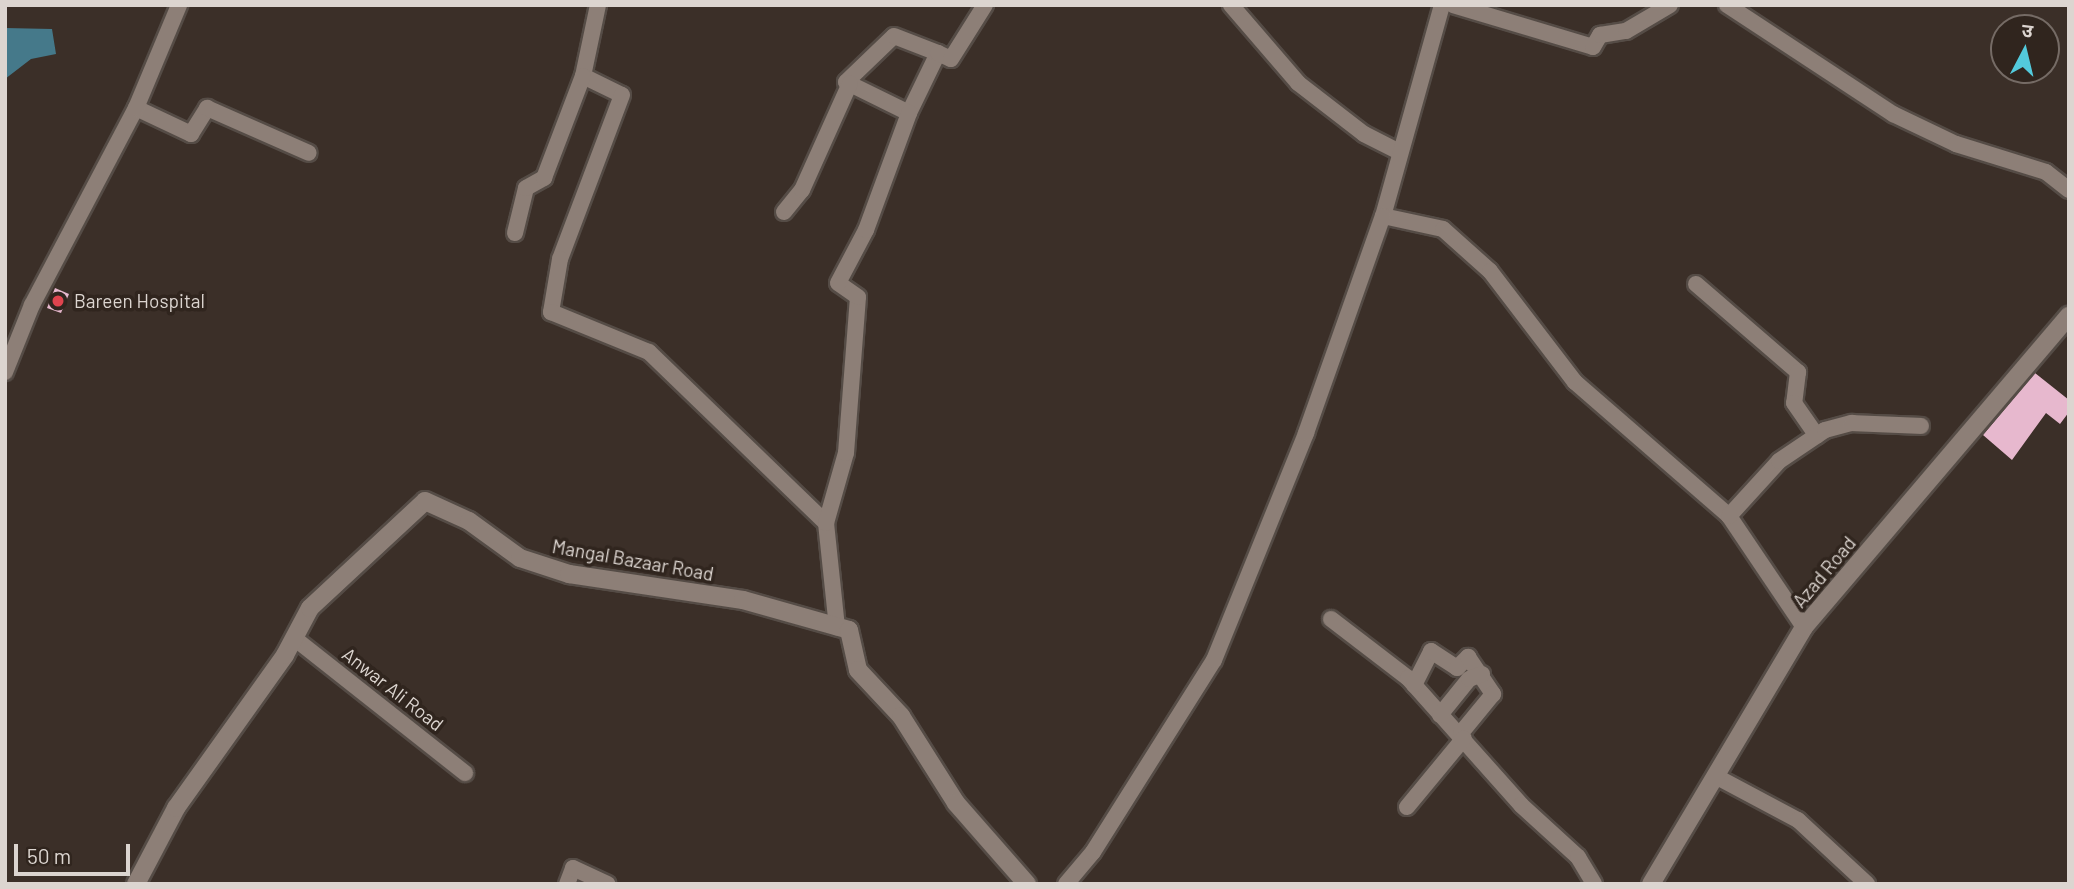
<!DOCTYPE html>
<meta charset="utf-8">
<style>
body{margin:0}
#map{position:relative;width:2074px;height:889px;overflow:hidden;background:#3b2f28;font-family:Barlow,"Noto Sans Devanagari",sans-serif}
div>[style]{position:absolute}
.water>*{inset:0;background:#45798a}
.building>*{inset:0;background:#e7b8ce}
.roads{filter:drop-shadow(2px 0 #554c46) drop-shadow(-2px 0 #554c46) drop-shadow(0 2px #554c46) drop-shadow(0 -2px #554c46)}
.street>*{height:16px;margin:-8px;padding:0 8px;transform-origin:8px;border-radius:8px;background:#8d7f77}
.secondary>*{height:18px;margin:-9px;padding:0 9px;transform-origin:9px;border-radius:9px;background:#8d7f77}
.dots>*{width:19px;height:19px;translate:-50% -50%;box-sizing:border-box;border:4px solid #30251e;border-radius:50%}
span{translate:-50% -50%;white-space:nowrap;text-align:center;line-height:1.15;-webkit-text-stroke:7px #30251e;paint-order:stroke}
.poi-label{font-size:19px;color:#dcd5d0}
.left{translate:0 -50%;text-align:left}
.street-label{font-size:19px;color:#dcd5d0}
.frame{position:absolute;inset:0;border:7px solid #dcd5d0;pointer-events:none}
.north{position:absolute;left:1990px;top:14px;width:70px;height:70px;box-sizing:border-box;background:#30251e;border:2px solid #756b65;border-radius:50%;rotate:7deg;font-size:19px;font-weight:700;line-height:28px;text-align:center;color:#dcd5d0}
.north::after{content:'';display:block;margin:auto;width:24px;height:32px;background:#53cadc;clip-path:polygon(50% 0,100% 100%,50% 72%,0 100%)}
.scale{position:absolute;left:14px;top:844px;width:116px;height:32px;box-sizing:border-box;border:4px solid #dcd5d0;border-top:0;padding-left:9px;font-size:21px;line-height:24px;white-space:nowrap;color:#dcd5d0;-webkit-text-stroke:5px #30251e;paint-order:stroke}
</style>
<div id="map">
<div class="water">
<div style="clip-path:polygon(5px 28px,52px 29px,56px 54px,31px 59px,5px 79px)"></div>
</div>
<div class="building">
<div style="clip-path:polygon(55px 288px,69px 294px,61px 313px,47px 308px)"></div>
<div style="clip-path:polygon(2035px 373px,2069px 400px,2069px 412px,2060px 424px,2046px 413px,2012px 460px,1983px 435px)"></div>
</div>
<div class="roads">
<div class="street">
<div style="left:598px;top:5px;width:73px;rotate:101.9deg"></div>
<div style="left:583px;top:76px;width:43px;rotate:26deg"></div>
<div style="left:622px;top:95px;width:175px;rotate:110.7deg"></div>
<div style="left:560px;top:259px;width:54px;rotate:99.6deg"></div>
<div style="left:551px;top:312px;width:106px;rotate:22.2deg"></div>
<div style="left:649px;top:352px;width:246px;rotate:44deg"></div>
<div style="left:826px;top:523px;width:105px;rotate:84deg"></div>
<div style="left:1231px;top:5px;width:103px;rotate:49.3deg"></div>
<div style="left:1298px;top:83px;width:83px;rotate:37.7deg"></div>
<div style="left:1364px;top:134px;width:39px;rotate:27deg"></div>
<div style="left:1442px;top:5px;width:219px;rotate:105.6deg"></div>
<div style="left:1383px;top:216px;width:61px;rotate:12.2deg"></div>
<div style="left:1443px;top:229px;width:63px;rotate:41.8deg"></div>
<div style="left:1490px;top:271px;width:140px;rotate:52.6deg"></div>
<div style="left:1575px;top:382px;width:204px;rotate:41deg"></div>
<div style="left:1729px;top:516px;width:134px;rotate:56deg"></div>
<div style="left:1453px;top:5px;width:146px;rotate:16.7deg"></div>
<div style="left:1593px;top:47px;width:14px;rotate:-60deg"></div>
<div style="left:1600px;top:35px;width:26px;rotate:-9deg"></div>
<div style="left:1626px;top:31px;width:51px;rotate:-30.6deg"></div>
<div style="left:1727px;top:5px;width:199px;rotate:33.3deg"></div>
<div style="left:1893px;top:114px;width:70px;rotate:25.5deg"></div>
<div style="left:1956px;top:144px;width:94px;rotate:17.3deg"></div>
<div style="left:2046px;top:172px;width:29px;rotate:38deg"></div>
<div style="left:938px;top:53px;width:67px;rotate:115.8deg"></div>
<div style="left:909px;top:113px;width:70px;rotate:-153.8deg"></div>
<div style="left:846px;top:82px;width:66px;rotate:-43.8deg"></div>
<div style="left:894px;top:36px;width:47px;rotate:21.1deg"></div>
<div style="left:938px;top:53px;width:14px;rotate:25deg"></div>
<div style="left:951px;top:59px;width:64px;rotate:-57.8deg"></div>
<div style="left:136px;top:108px;width:61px;rotate:25.3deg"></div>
<div style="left:191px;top:134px;width:31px;rotate:-58deg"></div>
<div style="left:207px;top:108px;width:111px;rotate:23.8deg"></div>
<div style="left:784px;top:212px;width:28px;rotate:-51deg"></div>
<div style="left:802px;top:190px;width:117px;rotate:-65.8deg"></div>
<div style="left:515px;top:233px;width:46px;rotate:-76.3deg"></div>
<div style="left:526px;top:188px;width:21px;rotate:-29deg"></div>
<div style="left:544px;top:178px;width:109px;rotate:-69.1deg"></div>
<div style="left:1696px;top:284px;width:135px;rotate:40.8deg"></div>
<div style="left:1798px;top:372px;width:31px;rotate:97deg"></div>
<div style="left:1794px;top:403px;width:40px;rotate:55.1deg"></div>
<div style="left:5px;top:372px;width:72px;rotate:-68.1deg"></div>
<div style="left:32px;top:305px;width:223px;rotate:-62.2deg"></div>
<div style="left:136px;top:108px;width:112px;rotate:-67.3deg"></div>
<div style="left:1729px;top:516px;width:74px;rotate:-47.7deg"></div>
<div style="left:1779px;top:461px;width:55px;rotate:-34deg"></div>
<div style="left:1825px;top:430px;width:28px;rotate:-15deg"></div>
<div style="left:1852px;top:423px;width:69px;rotate:2.5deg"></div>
<div style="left:826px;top:523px;width:73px;rotate:-74.1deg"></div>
<div style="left:846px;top:453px;width:156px;rotate:-85.6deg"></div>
<div style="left:858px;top:297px;width:24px;rotate:-145deg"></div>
<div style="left:838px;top:283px;width:60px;rotate:-62.2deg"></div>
<div style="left:866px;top:230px;width:125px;rotate:-69.8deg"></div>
<div style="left:1331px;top:619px;width:97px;rotate:37.5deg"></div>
<div style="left:1408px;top:678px;width:170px;rotate:48.3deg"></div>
<div style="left:1521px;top:805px;width:77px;rotate:42.4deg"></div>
<div style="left:1578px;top:857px;width:31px;rotate:59deg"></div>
<div style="left:294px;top:638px;width:218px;rotate:38.3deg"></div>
<div style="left:1414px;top:685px;width:38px;rotate:-63deg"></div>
<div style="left:1431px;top:651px;width:31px;rotate:33deg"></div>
<div style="left:1457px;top:668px;width:16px;rotate:-45deg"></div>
<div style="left:1468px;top:657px;width:45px;rotate:56deg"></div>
<div style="left:1493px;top:694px;width:50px;rotate:129.4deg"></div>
<div style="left:1440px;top:715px;width:46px;rotate:-51.1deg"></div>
<div style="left:1469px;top:679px;width:14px;rotate:-21deg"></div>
<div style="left:1717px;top:777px;width:92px;rotate:28deg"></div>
<div style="left:1798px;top:820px;width:94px;rotate:42.8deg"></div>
<div style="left:1407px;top:807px;width:89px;rotate:-50.4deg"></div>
<div style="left:567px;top:884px;width:17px;rotate:-69deg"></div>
<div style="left:573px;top:868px;width:38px;rotate:25deg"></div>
<div style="left:1066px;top:884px;width:42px;rotate:-49.8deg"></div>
<div style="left:1093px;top:852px;width:227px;rotate:-57.8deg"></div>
<div style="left:1214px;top:660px;width:245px;rotate:-67.9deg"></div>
<div style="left:1306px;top:433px;width:230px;rotate:-70.5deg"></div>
</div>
<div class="secondary">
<div style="left:136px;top:884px;width:86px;rotate:-62.2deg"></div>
<div style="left:176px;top:808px;width:188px;rotate:-54.5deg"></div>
<div style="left:285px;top:655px;width:53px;rotate:-62deg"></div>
<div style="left:310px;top:608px;width:157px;rotate:-42.9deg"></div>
<div style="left:425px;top:501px;width:48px;rotate:24.4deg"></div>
<div style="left:469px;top:521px;width:63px;rotate:36deg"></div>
<div style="left:520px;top:558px;width:52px;rotate:18.1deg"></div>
<div style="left:569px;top:574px;width:176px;rotate:8.5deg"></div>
<div style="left:743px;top:600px;width:110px;rotate:15.8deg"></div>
<div style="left:849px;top:630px;width:41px;rotate:77.3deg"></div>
<div style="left:858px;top:670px;width:63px;rotate:46.9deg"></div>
<div style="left:901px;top:716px;width:103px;rotate:57.7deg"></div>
<div style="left:956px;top:803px;width:108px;rotate:48.8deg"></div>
<div style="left:1651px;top:884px;width:299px;rotate:-59.2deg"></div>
<div style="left:1804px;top:627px;width:409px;rotate:-49.6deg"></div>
</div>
</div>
<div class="dots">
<div style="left:58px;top:301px;background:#e0444e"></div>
</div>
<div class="poi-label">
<span class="left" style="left:74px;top:301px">Bareen Hospital</span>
</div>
<div class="street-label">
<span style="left:633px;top:560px;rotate:10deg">Mangal Bazaar Road</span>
<span style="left:1824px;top:572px;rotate:-50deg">Azad Road</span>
<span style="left:393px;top:689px;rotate:38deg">Anwar Ali Road</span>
</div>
<div class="frame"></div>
<div class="north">उ</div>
<div class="scale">50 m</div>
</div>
